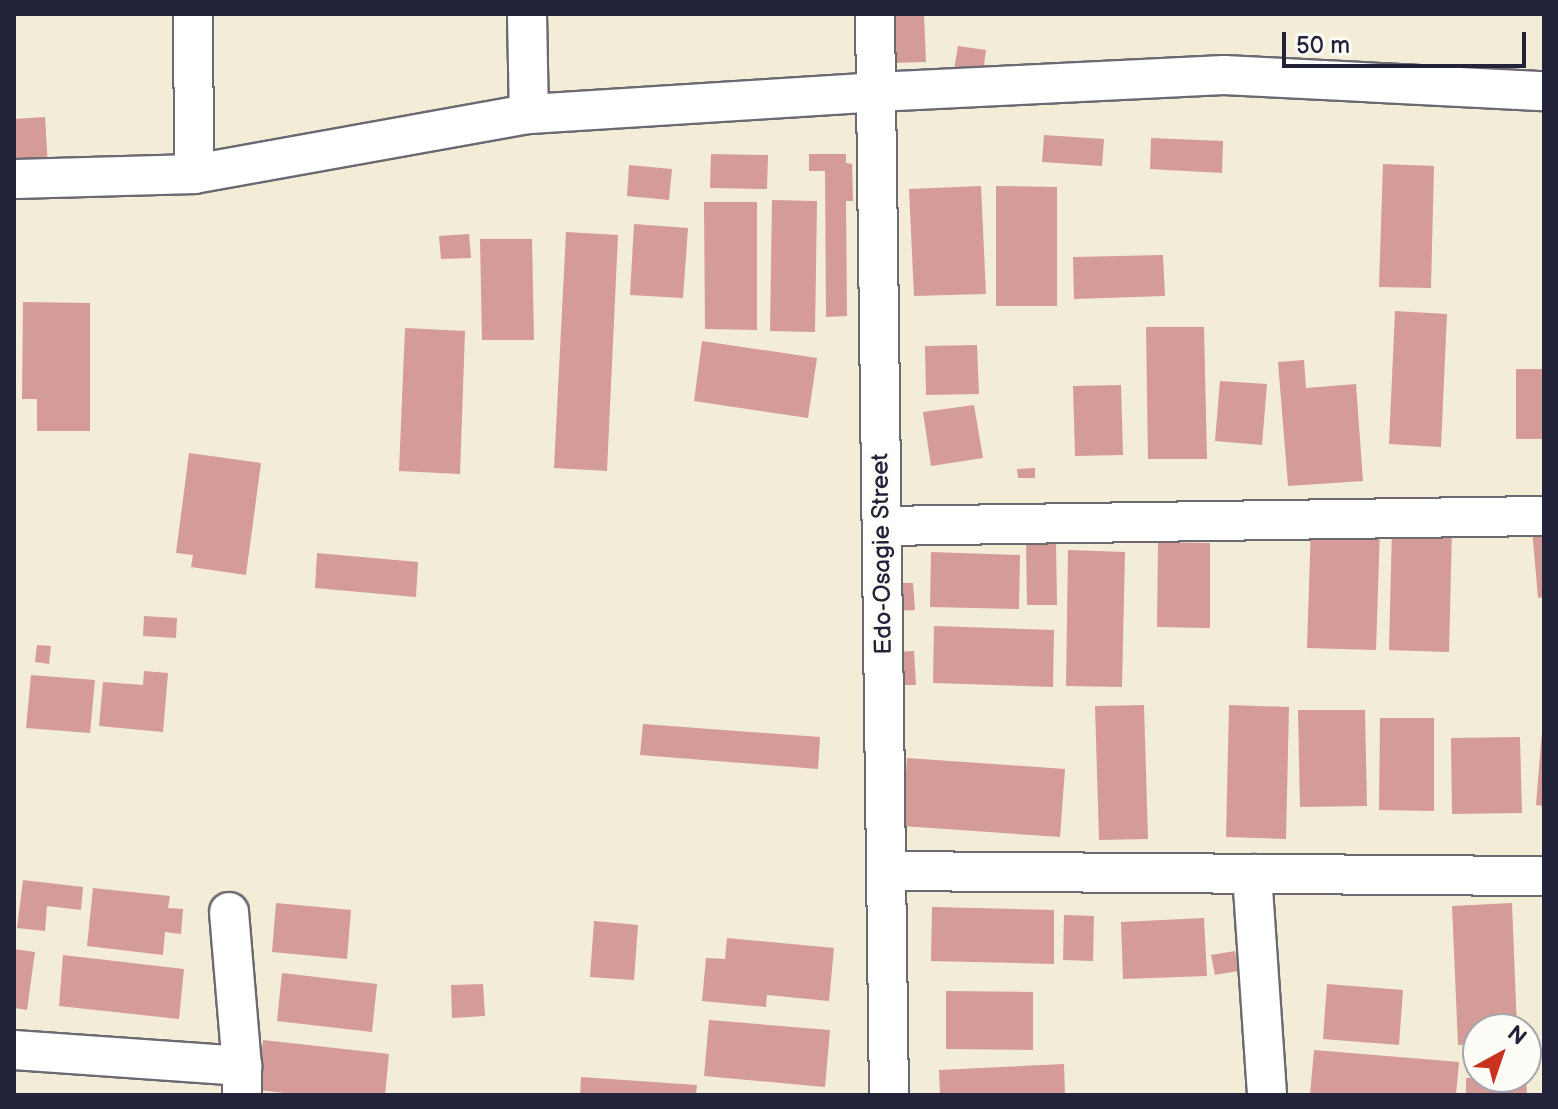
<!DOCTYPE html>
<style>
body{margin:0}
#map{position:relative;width:1558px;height:1109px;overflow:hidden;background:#f3edd7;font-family:"Balsamiq Sans",sans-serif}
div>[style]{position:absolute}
.building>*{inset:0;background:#d59b97}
.roads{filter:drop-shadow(2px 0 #6b6972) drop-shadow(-2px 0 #6b6972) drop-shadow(0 2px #6b6972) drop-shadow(0 -2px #6b6972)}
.minor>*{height:38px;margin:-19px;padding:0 19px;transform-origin:19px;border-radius:19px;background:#fff}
span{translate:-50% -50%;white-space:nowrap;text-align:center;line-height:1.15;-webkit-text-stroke:8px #fdfcf7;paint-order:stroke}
.street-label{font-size:24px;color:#22223b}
.frame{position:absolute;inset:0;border:16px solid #22223b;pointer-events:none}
.north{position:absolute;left:1462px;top:1013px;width:80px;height:80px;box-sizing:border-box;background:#fdfcf7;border:2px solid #a5a5ac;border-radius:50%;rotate:40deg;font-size:22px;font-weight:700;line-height:32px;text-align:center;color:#22223b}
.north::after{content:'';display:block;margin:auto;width:28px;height:36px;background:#c8321e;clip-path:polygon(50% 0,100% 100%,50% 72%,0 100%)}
.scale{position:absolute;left:1282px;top:32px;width:244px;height:36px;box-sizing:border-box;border:4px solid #22223b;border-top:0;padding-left:10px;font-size:24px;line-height:28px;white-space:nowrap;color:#22223b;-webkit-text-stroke:6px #fdfcf7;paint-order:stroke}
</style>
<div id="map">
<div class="building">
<div style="clip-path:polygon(889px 14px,924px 14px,926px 62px,890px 63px)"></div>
<div style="clip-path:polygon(958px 46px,986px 50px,982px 81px,953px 76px)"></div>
<div style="clip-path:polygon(45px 117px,48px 167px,14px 170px,14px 119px)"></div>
<div style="clip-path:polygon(1044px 135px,1104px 139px,1102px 166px,1042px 162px)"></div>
<div style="clip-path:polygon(1151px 138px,1223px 141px,1222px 173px,1150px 169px)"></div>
<div style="clip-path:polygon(711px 154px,768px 155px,767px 189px,710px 188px)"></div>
<div style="clip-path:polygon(809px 154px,846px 154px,846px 163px,852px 164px,853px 201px,846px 201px,847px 316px,826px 317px,825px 171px,809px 171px)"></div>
<div style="clip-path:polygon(1383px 164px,1434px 166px,1431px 288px,1379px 287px)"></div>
<div style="clip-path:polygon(629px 165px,672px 169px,669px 200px,627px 196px)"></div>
<div style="clip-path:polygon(981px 186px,986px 294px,914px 296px,909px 189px)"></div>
<div style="clip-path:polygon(996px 186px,1057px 187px,1057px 306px,996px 306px)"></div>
<div style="clip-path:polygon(772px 200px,817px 201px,815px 332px,770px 331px)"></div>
<div style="clip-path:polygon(704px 202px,757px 202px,757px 330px,705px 329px)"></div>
<div style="clip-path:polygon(634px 224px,688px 228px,683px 298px,630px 295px)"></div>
<div style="clip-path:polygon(566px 232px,618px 235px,607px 471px,554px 468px)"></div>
<div style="clip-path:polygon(469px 234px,471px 258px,441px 259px,439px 236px)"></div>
<div style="clip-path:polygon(480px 239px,532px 239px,534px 340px,482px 340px)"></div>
<div style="clip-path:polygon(1163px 255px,1165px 296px,1074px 299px,1073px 257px)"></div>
<div style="clip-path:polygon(23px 302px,90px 303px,90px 431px,37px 431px,37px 399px,22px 399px)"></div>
<div style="clip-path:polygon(1395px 311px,1447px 314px,1441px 447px,1389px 444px)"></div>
<div style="clip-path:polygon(1146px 327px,1204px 327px,1207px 459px,1148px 459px)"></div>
<div style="clip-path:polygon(405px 328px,465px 331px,460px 474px,399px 471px)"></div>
<div style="clip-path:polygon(702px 341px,817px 358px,808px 418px,694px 401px)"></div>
<div style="clip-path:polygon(977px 345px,979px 394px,926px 395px,925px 346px)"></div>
<div style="clip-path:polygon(1304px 360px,1306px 388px,1356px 384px,1363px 481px,1288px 486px,1278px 362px)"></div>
<div style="clip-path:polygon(1516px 369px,1544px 369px,1544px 439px,1516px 439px)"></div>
<div style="clip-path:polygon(1220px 381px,1267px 384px,1262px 445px,1215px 441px)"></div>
<div style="clip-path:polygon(1121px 385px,1123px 455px,1075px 456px,1073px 386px)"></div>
<div style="clip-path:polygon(974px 405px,983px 458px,931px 466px,923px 412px)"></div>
<div style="clip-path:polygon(189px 453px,261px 463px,246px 575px,191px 567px,193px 555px,176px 553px)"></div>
<div style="clip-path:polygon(1035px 468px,1035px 478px,1018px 478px,1017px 469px)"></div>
<div style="clip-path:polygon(1311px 525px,1380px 528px,1376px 650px,1307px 648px)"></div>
<div style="clip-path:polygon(1392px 527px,1452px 529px,1449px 652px,1389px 650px)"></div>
<div style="clip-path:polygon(1532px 529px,1544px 529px,1544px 597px,1538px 598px)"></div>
<div style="clip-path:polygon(1056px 541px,1057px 605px,1027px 605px,1026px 542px)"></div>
<div style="clip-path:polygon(1158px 542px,1210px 543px,1210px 628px,1157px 627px)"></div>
<div style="clip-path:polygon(1068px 550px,1125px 552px,1122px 687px,1066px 686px)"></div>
<div style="clip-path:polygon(931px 552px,1020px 555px,1019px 609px,930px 607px)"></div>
<div style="clip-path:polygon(317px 553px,418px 562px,416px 597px,315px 588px)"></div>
<div style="clip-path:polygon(891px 583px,913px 583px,915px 610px,892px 611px)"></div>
<div style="clip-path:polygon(144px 616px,177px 618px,176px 638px,143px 636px)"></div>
<div style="clip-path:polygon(934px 626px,1054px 630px,1053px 687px,933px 683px)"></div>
<div style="clip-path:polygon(37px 645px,51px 646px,49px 664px,35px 662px)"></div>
<div style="clip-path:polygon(914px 651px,916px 685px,894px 685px,893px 652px)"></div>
<div style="clip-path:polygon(144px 671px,168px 673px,163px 732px,99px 726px,103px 682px,143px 685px)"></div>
<div style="clip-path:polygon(31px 675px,95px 680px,90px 733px,26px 728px)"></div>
<div style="clip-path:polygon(1144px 705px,1148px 839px,1099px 840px,1095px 706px)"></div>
<div style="clip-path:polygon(1229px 705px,1289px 707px,1286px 839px,1226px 837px)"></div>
<div style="clip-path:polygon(1298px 710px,1365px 710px,1367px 806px,1300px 807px)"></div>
<div style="clip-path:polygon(1380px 718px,1434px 718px,1434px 811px,1379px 810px)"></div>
<div style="clip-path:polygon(643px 724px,820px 737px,818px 769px,640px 755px)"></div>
<div style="clip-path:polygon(1542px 731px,1544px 731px,1544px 806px,1536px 805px)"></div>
<div style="clip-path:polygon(1520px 737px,1522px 813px,1452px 814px,1451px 738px)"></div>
<div style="clip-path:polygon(907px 758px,1065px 769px,1060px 837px,902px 826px)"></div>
<div style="clip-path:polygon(23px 880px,83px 887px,81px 910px,47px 906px,45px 931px,17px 928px)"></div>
<div style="clip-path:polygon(93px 888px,170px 896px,168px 908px,183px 909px,181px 934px,165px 932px,163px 955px,87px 946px)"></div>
<div style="clip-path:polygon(276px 903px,351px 910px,347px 959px,272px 952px)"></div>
<div style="clip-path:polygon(1512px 903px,1517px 1029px,1478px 1029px,1478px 1044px,1458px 1045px,1452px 906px)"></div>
<div style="clip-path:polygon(932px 907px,1054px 910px,1054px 964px,931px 961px)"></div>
<div style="clip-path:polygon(1064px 915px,1094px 916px,1093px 961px,1063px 960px)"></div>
<div style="clip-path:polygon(1204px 918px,1207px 976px,1123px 979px,1121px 922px)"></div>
<div style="clip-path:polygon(594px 921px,638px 925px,634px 980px,590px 977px)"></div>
<div style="clip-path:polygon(727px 938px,834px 948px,829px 1001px,767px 995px,766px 1007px,702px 1001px,706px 958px,725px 959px)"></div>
<div style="clip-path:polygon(14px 949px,35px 952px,27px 1010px,14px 1008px)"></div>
<div style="clip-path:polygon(1235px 951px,1238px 971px,1215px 975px,1211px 955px)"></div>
<div style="clip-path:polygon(63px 955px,184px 969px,179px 1019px,59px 1006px)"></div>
<div style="clip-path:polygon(282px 973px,377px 984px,372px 1032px,277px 1021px)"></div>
<div style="clip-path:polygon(483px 984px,485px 1016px,452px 1018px,451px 985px)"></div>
<div style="clip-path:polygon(1327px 984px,1403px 990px,1399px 1045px,1323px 1039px)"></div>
<div style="clip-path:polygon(946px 991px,1033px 992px,1033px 1050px,946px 1049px)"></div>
<div style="clip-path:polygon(709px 1020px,830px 1030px,825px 1087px,704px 1076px)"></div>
<div style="clip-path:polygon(263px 1040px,389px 1054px,385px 1095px,303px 1095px,258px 1090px)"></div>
<div style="clip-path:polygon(1314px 1050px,1459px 1062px,1456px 1095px,1310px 1095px)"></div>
<div style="clip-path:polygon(1064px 1064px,1065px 1095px,940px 1095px,939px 1070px)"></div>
<div style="clip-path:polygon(581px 1077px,697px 1085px,696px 1095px,580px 1095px)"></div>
<div style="clip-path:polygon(1526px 1077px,1527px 1095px,1466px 1095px,1466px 1078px)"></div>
</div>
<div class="roads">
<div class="minor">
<div style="left:193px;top:14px;width:160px;rotate:89.6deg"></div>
<div style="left:527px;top:14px;width:100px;rotate:88.9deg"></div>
<div style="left:875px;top:14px;width:1081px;rotate:89.26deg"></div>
<div style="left:14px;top:179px;width:180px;rotate:-1.6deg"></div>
<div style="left:194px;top:174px;width:340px;rotate:-10.2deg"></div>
<div style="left:529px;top:114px;width:348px;rotate:-3.6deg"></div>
<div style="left:876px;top:92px;width:348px;rotate:-2.8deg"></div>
<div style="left:1224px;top:75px;width:320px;rotate:2.9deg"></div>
<div style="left:882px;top:526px;width:662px;rotate:-0.87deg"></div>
<div style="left:886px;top:871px;width:658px;rotate:0.44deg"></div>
<div style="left:1252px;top:874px;width:222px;rotate:86.1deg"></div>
<div style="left:229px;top:912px;width:155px;rotate:85.2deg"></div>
<div style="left:14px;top:1050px;width:229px;rotate:4deg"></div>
<div style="left:242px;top:1066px;width:29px;rotate:90deg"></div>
</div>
</div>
<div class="street-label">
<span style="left:882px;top:554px;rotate:-91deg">Edo-Osagie Street</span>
</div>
<div class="frame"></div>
<div class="north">N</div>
<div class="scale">50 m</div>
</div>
